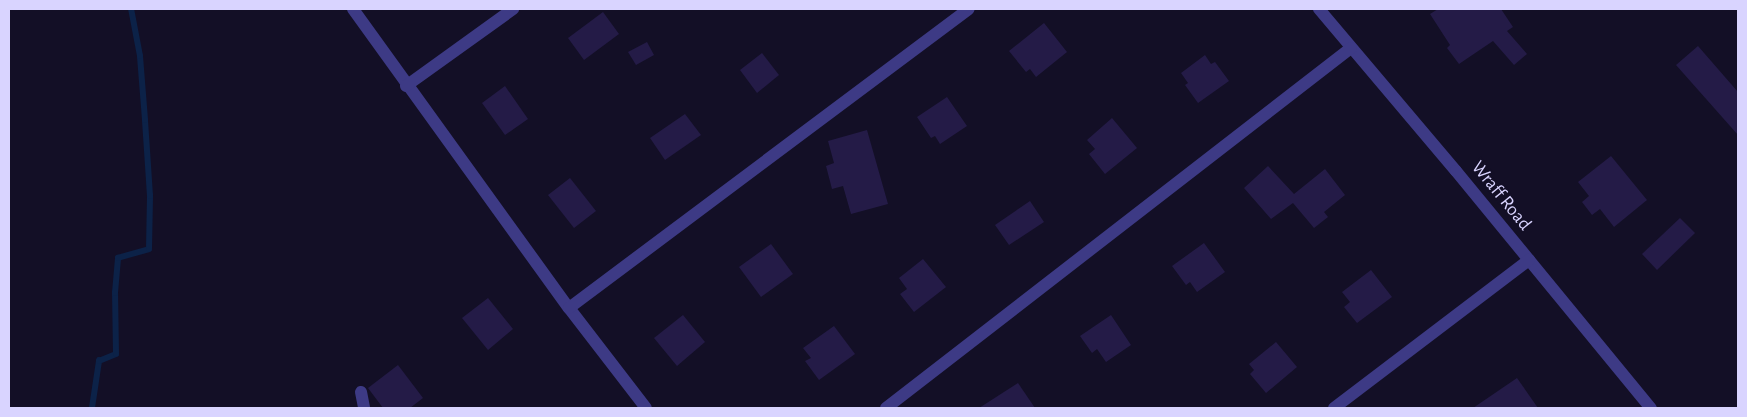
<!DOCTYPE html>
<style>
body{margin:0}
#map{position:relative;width:1747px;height:417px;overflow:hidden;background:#130f26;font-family:"Alegreya Sans",sans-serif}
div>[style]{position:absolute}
.stream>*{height:5.5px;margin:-2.75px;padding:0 2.75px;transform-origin:2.75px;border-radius:2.75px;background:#0c2248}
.building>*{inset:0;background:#241b47}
.street>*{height:12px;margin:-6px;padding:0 6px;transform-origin:6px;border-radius:6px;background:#3d3a85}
span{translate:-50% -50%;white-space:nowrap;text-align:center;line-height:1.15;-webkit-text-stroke:4px #130f26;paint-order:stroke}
.street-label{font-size:19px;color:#d9d4ff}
.frame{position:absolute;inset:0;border:10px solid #d9d4ff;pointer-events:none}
</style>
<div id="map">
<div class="stream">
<div style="left:92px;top:408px;width:48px;rotate:-81.5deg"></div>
<div style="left:99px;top:361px;width:18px;rotate:-22deg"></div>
<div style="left:116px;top:354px;width:61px;rotate:-90.9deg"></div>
<div style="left:115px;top:293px;width:35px;rotate:-85deg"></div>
<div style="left:118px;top:258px;width:32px;rotate:-16deg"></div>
<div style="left:149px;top:249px;width:53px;rotate:-88.9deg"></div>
<div style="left:150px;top:196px;width:76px;rotate:-93.8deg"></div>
<div style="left:145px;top:120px;width:64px;rotate:-94.5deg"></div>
<div style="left:140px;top:56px;width:48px;rotate:-100.8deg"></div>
</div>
<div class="building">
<div style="clip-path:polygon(1438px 9px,1501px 9px,1513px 27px,1507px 31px,1527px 54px,1514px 65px,1493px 41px,1459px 64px,1447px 48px,1450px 45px,1430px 14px)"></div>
<div style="clip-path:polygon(603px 12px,619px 34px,584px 60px,568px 38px)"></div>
<div style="clip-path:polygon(1044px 23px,1067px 52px,1036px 77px,1030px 69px,1026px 72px,1009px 51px)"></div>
<div style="clip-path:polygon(647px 42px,654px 55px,636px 65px,628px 52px)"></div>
<div style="clip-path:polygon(1698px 46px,1738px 92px,1738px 135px,1676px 65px)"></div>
<div style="clip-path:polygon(762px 53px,779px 75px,757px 93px,740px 70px)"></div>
<div style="clip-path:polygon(1205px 55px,1211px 64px,1215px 62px,1229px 81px,1198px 103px,1185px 85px,1188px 83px,1181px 73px)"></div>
<div style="clip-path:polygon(505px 86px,528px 119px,505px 135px,482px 103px)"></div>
<div style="clip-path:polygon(947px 97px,967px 126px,940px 144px,935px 136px,931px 138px,917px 117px)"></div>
<div style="clip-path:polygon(685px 114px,701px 135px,665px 160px,650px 138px)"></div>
<div style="clip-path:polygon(1112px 118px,1137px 148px,1105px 174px,1089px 154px,1095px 149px,1087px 140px)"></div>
<div style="clip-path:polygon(867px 130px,888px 204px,851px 214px,843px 186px,832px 189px,826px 166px,834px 163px,828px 141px)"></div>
<div style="clip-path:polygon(1611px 156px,1647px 200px,1614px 227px,1600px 209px,1592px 215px,1582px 202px,1589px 196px,1578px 182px)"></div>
<div style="clip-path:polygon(1268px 166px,1294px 194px,1325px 169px,1345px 195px,1324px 212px,1328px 217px,1314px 228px,1293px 203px,1271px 219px,1244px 188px)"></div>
<div style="clip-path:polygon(570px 178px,596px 211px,574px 228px,548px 195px)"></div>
<div style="clip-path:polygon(1030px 201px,1044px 222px,1009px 245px,995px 225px)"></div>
<div style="clip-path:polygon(1680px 218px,1695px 233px,1657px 270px,1642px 254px)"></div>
<div style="clip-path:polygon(1204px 243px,1225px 272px,1197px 292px,1190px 282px,1186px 285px,1172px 266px)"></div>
<div style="clip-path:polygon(771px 244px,793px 274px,761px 297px,739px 267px)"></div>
<div style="clip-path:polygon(923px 259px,946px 287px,914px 312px,900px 294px,907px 289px,899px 278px)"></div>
<div style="clip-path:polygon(1371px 270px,1392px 297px,1357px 323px,1344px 307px,1350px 302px,1342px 292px)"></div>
<div style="clip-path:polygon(488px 298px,513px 329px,488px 350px,462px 318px)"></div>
<div style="clip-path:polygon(683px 315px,705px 342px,677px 366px,654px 338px)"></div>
<div style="clip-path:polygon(1111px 315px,1131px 345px,1106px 362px,1097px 349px,1092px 353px,1080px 336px)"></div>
<div style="clip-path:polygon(834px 326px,855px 354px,819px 380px,805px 361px,811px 358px,803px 348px)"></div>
<div style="clip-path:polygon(1276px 342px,1297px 367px,1266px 393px,1250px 374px,1254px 370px,1249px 364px)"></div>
<div style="clip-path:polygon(398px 365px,423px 398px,410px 408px,383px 408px,368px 388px)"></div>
<div style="clip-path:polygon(1517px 378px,1538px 408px,1473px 408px)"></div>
<div style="clip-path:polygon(1018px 383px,1035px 408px,979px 408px)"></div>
</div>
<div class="street">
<div style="left:353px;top:9px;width:369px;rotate:54.2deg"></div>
<div style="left:569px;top:308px;width:126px;rotate:52.4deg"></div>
<div style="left:1319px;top:9px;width:212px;rotate:49.8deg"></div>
<div style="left:1456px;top:171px;width:307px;rotate:50.6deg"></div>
<div style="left:406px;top:86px;width:132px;rotate:-35.7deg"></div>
<div style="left:569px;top:308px;width:499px;rotate:-36.8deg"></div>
<div style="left:361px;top:392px;width:16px;rotate:79deg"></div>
<div style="left:886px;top:408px;width:588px;rotate:-37.75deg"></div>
<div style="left:1334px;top:408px;width:245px;rotate:-37.2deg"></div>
</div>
<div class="street-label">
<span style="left:1501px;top:196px;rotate:51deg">Wraff Road</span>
</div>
<div class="frame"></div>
</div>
